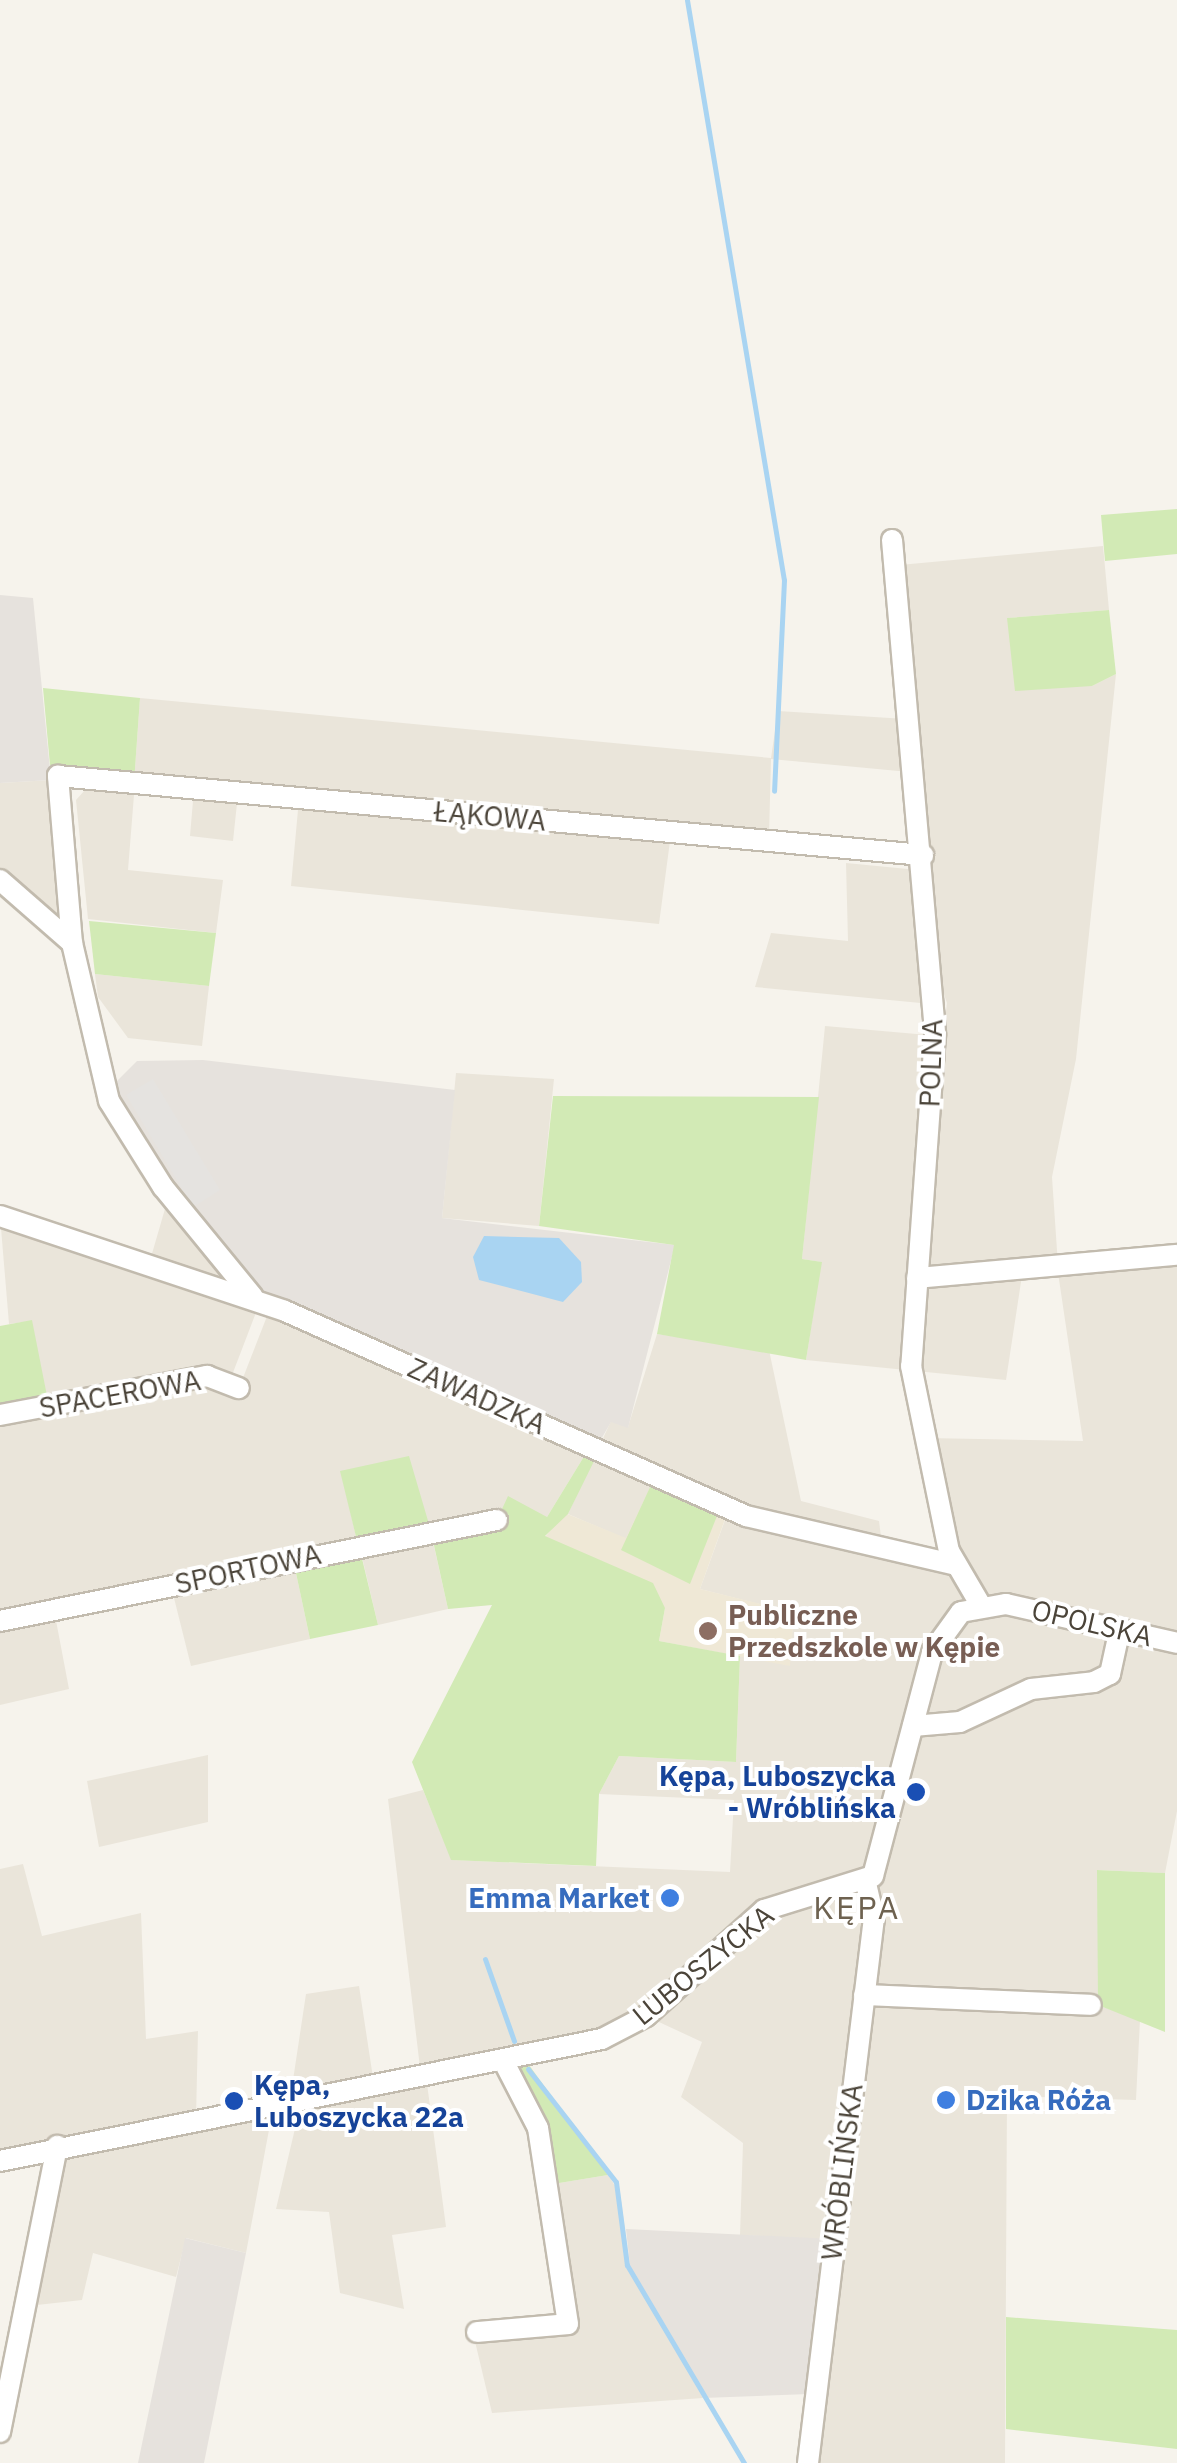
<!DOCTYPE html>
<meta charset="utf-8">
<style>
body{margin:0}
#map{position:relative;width:1177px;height:2463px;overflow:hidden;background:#f6f3ec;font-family:"IBM Plex Sans",sans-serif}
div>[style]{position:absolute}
.residential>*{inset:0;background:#eae5da}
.industrial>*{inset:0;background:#e6e2dd}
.education>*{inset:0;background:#efe8d6}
.green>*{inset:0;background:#d2eab5}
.parking>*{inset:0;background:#e5e3e0}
.water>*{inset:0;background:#a9d4f2}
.stream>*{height:5px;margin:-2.5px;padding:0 2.5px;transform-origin:2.5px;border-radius:2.5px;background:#a9d4f2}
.roads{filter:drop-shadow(2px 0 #c2bbae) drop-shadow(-2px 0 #c2bbae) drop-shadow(0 2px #c2bbae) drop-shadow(0 -2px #c2bbae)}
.minor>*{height:20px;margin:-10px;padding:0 10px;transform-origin:10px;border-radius:10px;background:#fff}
.dots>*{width:28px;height:28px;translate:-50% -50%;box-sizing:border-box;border:5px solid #fff;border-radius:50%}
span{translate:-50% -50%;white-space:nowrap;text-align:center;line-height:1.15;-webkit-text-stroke:8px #fff;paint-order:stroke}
.street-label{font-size:28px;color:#4b4439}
.education-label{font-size:28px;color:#785e54;font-weight:700}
.left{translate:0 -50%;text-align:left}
.transit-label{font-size:28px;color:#164399;font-weight:700}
.right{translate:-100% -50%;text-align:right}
.shop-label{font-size:28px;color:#366cbe;font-weight:700}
.quarter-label{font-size:32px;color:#6e6250;letter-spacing:2.5px}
</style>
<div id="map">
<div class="residential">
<div style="clip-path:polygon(1103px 546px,1109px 610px,1008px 618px,1092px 686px,1116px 674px,1076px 1059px,1052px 1177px,1058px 1265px,1177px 1255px,1177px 1633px,1124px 1629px,1177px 1654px,1177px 1811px,1165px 1873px,1098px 1870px,1098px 2005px,1140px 2020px,1136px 2100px,1007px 2096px,1005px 2463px,815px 2463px,833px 2240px,740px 2235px,743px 2143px,681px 2097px,702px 2042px,646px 2016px,426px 2076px,446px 2227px,392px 2235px,404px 2309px,340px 2293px,329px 2212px,276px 2209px,302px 2099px,290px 2100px,306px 1994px,359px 1986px,374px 2084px,421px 2076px,388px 1799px,423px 1790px,452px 1860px,730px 1872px,734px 1800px,599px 1794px,619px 1756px,736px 1762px,740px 1656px,789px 1665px,794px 1613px,700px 1589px,729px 1509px,656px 1475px,626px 1539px,568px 1514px,611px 1421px,628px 1427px,657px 1334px,769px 1350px,801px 1501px,879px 1521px,882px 1545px,954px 1564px,927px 1438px,1083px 1441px,1057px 1266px,1023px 1269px,1006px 1380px,806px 1360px,821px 1262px,802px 1259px,825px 1026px,928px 1035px,924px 1198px,947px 1003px,940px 983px,931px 1004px,755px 987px,771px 933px,848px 941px,846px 863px,918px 870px,909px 772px,771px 759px,769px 836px,672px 826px,659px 924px,291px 886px,299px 799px,238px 794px,233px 841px,190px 836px,194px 789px,134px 783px,140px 698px,771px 758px,778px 711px,906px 719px,889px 566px)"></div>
<div style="clip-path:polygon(51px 780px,68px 956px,0 891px,0 783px)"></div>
<div style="clip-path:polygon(85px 790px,134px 795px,128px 870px,223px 880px,216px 933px,88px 919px,76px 800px)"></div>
<div style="clip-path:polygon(95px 974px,209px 986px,202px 1046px,128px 1038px,98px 997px)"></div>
<div style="clip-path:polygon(456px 1073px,554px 1079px,539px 1226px,442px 1218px)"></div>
<div style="clip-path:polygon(169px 1195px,260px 1302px,229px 1383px,239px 1388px,271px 1306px,591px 1445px,547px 1517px,431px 1532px,341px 1471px,358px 1545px,293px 1559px,310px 1639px,191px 1666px,171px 1586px,54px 1610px,69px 1689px,0 1705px,0 1415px,32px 1321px,9px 1324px,0 1216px,149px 1264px)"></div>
<div style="clip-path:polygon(433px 1542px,448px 1609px,378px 1625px,362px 1557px)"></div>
<div style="clip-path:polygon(208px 1755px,208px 1822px,99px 1847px,87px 1781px)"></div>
<div style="clip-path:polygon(23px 1864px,42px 1936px,141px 1913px,146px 2039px,198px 2031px,196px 2118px,274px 2103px,246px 2253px,186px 2238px,176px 2277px,93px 2253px,82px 2300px,28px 2306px,57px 2146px,0 2161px,0 1869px)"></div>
<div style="clip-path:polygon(608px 2175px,620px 2193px,630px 2266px,703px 2398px,492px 2413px,473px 2333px,567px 2324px,547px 2185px)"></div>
</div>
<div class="industrial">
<div style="clip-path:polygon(0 595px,33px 598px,51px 780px,0 783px)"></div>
<div style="clip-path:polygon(203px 1060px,455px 1090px,442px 1218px,675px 1245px,628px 1428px,611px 1422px,596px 1448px,255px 1300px,163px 1187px,110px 1088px,137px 1061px)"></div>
<div style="clip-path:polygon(626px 2229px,833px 2239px,809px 2394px,703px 2398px,630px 2266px)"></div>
<div style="clip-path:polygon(185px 2238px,246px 2253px,204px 2463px,138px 2463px)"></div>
</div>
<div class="education">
<div style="clip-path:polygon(656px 1475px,729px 1508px,700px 1589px,794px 1612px,790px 1666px,659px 1641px,665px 1608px,545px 1537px,565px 1513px,626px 1538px)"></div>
</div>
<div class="green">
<div style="clip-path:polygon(1177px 509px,1177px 554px,1105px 561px,1101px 515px)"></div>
<div style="clip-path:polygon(1109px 610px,1116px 674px,1092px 686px,1015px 691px,1007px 618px)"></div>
<div style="clip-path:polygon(43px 688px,140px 698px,134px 783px,50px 765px)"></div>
<div style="clip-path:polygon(89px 921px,216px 933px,209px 986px,95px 974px)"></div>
<div style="clip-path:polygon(553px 1096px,819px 1097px,802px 1259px,822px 1262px,806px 1360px,657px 1334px,674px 1245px,539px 1226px)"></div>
<div style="clip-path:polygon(32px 1320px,49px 1406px,0 1415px,0 1326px)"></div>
<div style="clip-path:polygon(591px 1445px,600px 1449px,568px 1514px,545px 1536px,653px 1583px,665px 1608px,659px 1641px,740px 1656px,736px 1762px,619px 1756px,599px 1794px,596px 1866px,451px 1860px,412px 1762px,492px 1605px,448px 1609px,431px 1532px,359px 1546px,378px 1625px,310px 1639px,293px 1559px,358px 1545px,340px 1471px,409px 1456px,431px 1531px,497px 1520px,508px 1496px,547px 1517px)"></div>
<div style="clip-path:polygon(651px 1485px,717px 1516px,690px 1584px,621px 1550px)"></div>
<div style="clip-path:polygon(1097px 1870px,1165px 1873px,1165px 2032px,1098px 2005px)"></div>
<div style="clip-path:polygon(524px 2058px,608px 2175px,547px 2185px,504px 2062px)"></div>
<div style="clip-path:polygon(1006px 2317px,1177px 2330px,1177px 2449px,1006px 2429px)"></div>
</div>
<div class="parking">
<div style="clip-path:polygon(153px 1079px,220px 1190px,193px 1207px,126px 1095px)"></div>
</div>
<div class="water">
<div style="clip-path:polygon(484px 1236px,559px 1238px,581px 1262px,582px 1282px,563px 1302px,479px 1280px,473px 1257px)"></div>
</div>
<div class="stream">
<div style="left:687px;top:0;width:588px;rotate:80.51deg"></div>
<div style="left:784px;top:580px;width:211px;rotate:92.7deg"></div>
<div style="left:485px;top:1959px;width:87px;rotate:70.5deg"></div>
<div style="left:528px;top:2069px;width:143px;rotate:52.1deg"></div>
<div style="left:616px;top:2182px;width:84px;rotate:82.5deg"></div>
<div style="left:627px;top:2265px;width:230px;rotate:59.4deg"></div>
</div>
<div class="roads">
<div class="minor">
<div style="left:892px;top:540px;width:497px;rotate:85deg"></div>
<div style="left:935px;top:1035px;width:332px;rotate:94.1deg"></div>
<div style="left:911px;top:1366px;width:189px;rotate:78.4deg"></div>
<div style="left:949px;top:1551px;width:61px;rotate:59.7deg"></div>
<div style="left:0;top:880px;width:96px;rotate:41.2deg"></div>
<div style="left:72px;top:943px;width:162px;rotate:76.8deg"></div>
<div style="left:109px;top:1101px;width:102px;rotate:57.9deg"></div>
<div style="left:163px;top:1187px;width:142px;rotate:50.7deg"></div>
<div style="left:72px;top:943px;width:168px;rotate:-94.8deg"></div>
<div style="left:58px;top:776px;width:869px;rotate:5.22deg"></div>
<div style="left:0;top:1216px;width:300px;rotate:18.4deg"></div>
<div style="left:285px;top:1311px;width:505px;rotate:23.97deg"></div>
<div style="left:746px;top:1516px;width:216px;rotate:13.1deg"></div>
<div style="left:917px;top:1278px;width:261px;rotate:-5.1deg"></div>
<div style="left:0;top:1415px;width:211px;rotate:-10.7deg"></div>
<div style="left:207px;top:1376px;width:34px;rotate:21deg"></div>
<div style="left:0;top:1621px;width:507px;rotate:-11.49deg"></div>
<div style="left:913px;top:1726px;width:47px;rotate:-4.9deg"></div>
<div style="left:960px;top:1722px;width:78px;rotate:-24.9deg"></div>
<div style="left:1031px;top:1689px;width:63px;rotate:-6.3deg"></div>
<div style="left:1094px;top:1682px;width:18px;rotate:-27deg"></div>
<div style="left:1110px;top:1674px;width:47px;rotate:-77.7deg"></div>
<div style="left:864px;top:1995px;width:227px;rotate:2.5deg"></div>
<div style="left:0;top:2161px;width:614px;rotate:-11.46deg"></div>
<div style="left:602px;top:2039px;width:50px;rotate:-27.6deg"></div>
<div style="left:646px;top:2016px;width:159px;rotate:-41.9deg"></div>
<div style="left:764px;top:1910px;width:114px;rotate:-17.3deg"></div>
<div style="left:873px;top:1876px;width:232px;rotate:-75.2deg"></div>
<div style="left:932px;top:1652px;width:49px;rotate:-54.1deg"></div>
<div style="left:961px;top:1612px;width:46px;rotate:-10.1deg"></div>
<div style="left:1006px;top:1604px;width:175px;rotate:12.8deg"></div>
<div style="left:477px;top:2332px;width:91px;rotate:-5deg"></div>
<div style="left:568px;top:2324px;width:198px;rotate:-98.7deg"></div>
<div style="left:538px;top:2128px;width:74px;rotate:-117.3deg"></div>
<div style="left:0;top:2432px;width:292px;rotate:-78.7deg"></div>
<div style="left:808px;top:2463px;width:549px;rotate:-83.1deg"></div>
<div style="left:874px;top:1918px;width:36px;rotate:-103deg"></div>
</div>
</div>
<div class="dots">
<div style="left:708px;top:1631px;background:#8d6e63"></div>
<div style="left:916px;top:1792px;background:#1a4fb4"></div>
<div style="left:670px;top:1898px;background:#3f7fe0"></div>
<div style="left:946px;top:2100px;background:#3f7fe0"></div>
<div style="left:234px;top:2101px;background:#1a4fb4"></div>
</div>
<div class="street-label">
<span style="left:490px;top:816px;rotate:5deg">ŁĄKOWA</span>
<span style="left:931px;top:1063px;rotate:-88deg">POLNA</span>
<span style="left:120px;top:1394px;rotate:-10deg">SPACEROWA</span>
<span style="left:477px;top:1396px;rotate:24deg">ZAWADZKA</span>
<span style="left:248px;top:1569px;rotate:-12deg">SPORTOWA</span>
<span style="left:1092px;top:1623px;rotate:13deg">OPOLSKA</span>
<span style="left:703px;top:1965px;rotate:-39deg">LUBOSZYCKA</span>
<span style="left:842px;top:2172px;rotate:-83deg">WRÓBLIŃSKA</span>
</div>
<div class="education-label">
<span class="left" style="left:728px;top:1631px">Publiczne<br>Przedszkole w Kępie</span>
</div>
<div class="transit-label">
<span class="right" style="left:896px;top:1792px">Kępa, Luboszycka<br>- Wróblińska</span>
<span class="left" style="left:254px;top:2101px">Kępa,<br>Luboszycka 22a</span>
</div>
<div class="shop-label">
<span class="right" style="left:650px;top:1898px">Emma Market</span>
<span class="left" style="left:966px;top:2100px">Dzika Róża</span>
</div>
<div class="quarter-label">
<span style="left:857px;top:1907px">KĘPA</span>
</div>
</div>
